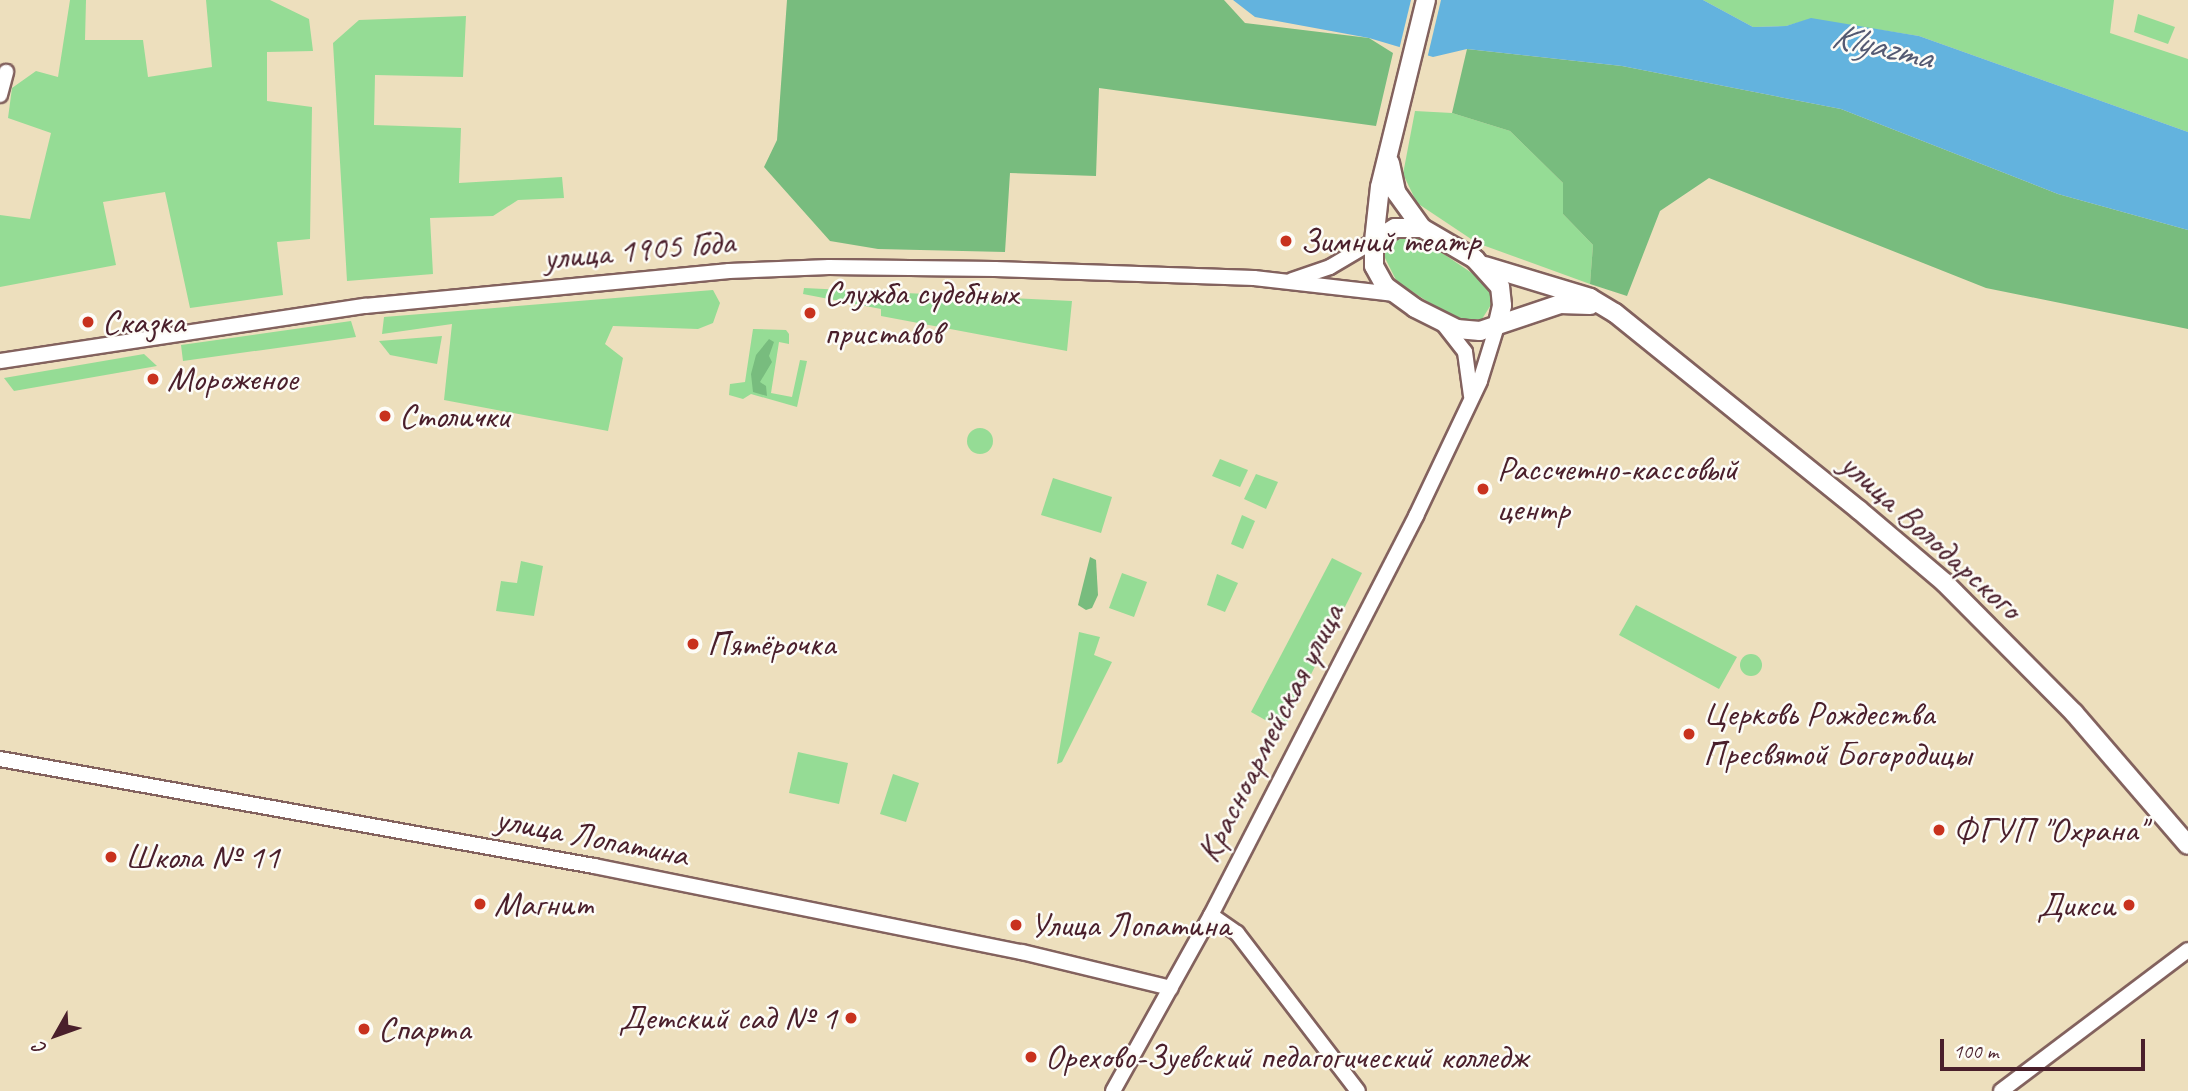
<!DOCTYPE html>
<meta charset="utf-8">
<style>
body{margin:0}
#map{position:relative;width:2188px;height:1091px;overflow:hidden;background:#eddfbd;font-family:Caveat,sans-serif}
div>[style]{position:absolute}
.green>*{inset:0;background:#95dc95}
.round{border-radius:50%}
.forest>*{inset:0;background:#78bc7e}
.water>*{inset:0;background:#63b3de}
.pier>*{inset:0;background:#eddfbd}
.roads{filter:drop-shadow(2px 0 #83625e) drop-shadow(-2px 0 #83625e) drop-shadow(0 2px #83625e) drop-shadow(0 -2px #83625e)}
.minor>*{height:14px;margin:-7px;padding:0 7px;transform-origin:7px;border-radius:7px;background:#fff}
.major>*{height:18px;margin:-9px;padding:0 9px;transform-origin:9px;border-radius:9px;background:#fff}
.dots>*{width:19px;height:19px;translate:-50% -50%;box-sizing:border-box;border:4px solid #fdfcf7;border-radius:50%}
span{translate:-50% -50%;white-space:nowrap;text-align:center;line-height:1.15;-webkit-text-stroke:5px #fdfcf7;paint-order:stroke}
.poi-label{font-size:35px;color:#4a1f2b}
.left{translate:0 -50%;text-align:left}
.right{translate:-100% -50%;text-align:right}
.street-label{font-size:35px;color:#4a1f2b}
.water-label{font-size:37px;color:#545a73;font-style:italic}
.north{position:absolute;left:21px;top:1000px;width:70px;height:70px;-webkit-text-stroke:5px #fdfcf7;paint-order:stroke;rotate:230deg;font-size:19px;font-weight:700;line-height:28px;text-align:center;color:#4a1f2b}
.north::after{content:'';display:block;margin:auto;width:24px;height:32px;background:#4a1f2b;clip-path:polygon(50% 0,100% 100%,50% 72%,0 100%)}
.scale{position:absolute;left:1940px;top:1039px;width:205px;height:32px;box-sizing:border-box;border:4px solid #4a1f2b;border-top:0;padding-left:9px;font-size:21px;line-height:24px;white-space:nowrap;color:#4a1f2b;-webkit-text-stroke:5px #fdfcf7;paint-order:stroke}
</style>
<div id="map">
<div class="green">
<div style="clip-path:polygon(70px 0,86px 0,85px 40px,143px 40px,148px 77px,212px 67px,206px 0,270px 0,309px 19px,313px 51px,267px 52px,267px 101px,312px 107px,310px 239px,277px 242px,283px 295px,190px 308px,165px 192px,103px 202px,116px 265px,0 287px,0 215px,30px 219px,51px 133px,8px 118px,12px 88px,36px 71px,58px 77px)"></div>
<div style="clip-path:polygon(1703px 0,2114px 0,2110px 33px,2188px 59px,2188px 132px,1919px 36px,1811px 19px,1786px 26px,1753px 27px)"></div>
<div style="clip-path:polygon(2138px 14px,2175px 27px,2168px 44px,2134px 32px)"></div>
<div style="clip-path:polygon(466px 16px,463px 77px,375px 75px,374px 125px,461px 128px,459px 183px,562px 177px,564px 198px,518px 200px,493px 216px,430px 218px,433px 274px,347px 281px,333px 43px,359px 20px)"></div>
<div style="clip-path:polygon(1415px 111px,1452px 113px,1510px 131px,1563px 183px,1563px 214px,1593px 245px,1590px 284px,1477px 243px,1417px 203px,1403px 174px)"></div>
<div style="clip-path:polygon(1403px 234px,1423px 240px,1491px 286px,1494px 300px,1482px 319px,1455px 319px,1397px 282px,1384px 256px,1390px 243px)"></div>
<div style="clip-path:polygon(804px 288px,1072px 301px,1067px 351px,881px 316px,881px 309px,803px 294px)"></div>
<div style="clip-path:polygon(713px 290px,720px 303px,713px 323px,698px 329px,613px 326px,605px 344px,623px 358px,608px 431px,444px 400px,452px 324px,382px 334px,384px 317px)"></div>
<div style="clip-path:polygon(351px 321px,356px 337px,183px 361px,181px 345px)"></div>
<div style="clip-path:polygon(753px 329px,786px 330px,789px 334px,789px 344px,779px 342px,771px 393px,792px 397px,800px 360px,807px 361px,797px 407px,751px 394px,743px 399px,729px 395px,730px 384px,745px 382px)"></div>
<div style="clip-path:polygon(442px 336px,437px 364px,390px 355px,379px 341px)"></div>
<div style="clip-path:polygon(144px 354px,157px 366px,14px 391px,4px 378px)"></div>
<div class="round" style="left:967px;top:428px;width:26px;height:26px"></div>
<div style="clip-path:polygon(1220px 459px,1248px 470px,1240px 487px,1212px 476px)"></div>
<div style="clip-path:polygon(1256px 474px,1278px 482px,1266px 509px,1244px 499px)"></div>
<div style="clip-path:polygon(1053px 478px,1112px 497px,1101px 533px,1041px 515px)"></div>
<div style="clip-path:polygon(1242px 515px,1255px 521px,1243px 549px,1231px 544px)"></div>
<div style="clip-path:polygon(1332px 558px,1362px 573px,1283px 730px,1251px 712px)"></div>
<div style="clip-path:polygon(521px 561px,543px 566px,534px 616px,496px 611px,501px 581px,517px 583px)"></div>
<div style="clip-path:polygon(1122px 573px,1147px 582px,1134px 617px,1109px 608px)"></div>
<div style="clip-path:polygon(1217px 574px,1238px 583px,1225px 612px,1207px 605px)"></div>
<div style="clip-path:polygon(1636px 605px,1737px 657px,1719px 689px,1619px 635px)"></div>
<div style="clip-path:polygon(1079px 632px,1100px 637px,1094px 655px,1112px 662px,1062px 762px,1057px 764px)"></div>
<div class="round" style="left:1740px;top:654px;width:22px;height:22px"></div>
<div style="clip-path:polygon(798px 752px,848px 763px,839px 804px,789px 793px)"></div>
<div style="clip-path:polygon(893px 774px,919px 783px,906px 822px,880px 814px)"></div>
</div>
<div class="forest">
<div style="clip-path:polygon(787px 0,1224px 0,1245px 23px,1369px 38px,1393px 53px,1376px 126px,1099px 88px,1096px 176px,1010px 173px,1005px 252px,878px 249px,830px 241px,764px 167px,777px 140px)"></div>
<div style="clip-path:polygon(1467px 49px,1622px 66px,1841px 109px,2058px 194px,2188px 230px,2188px 329px,1986px 288px,1709px 178px,1660px 211px,1627px 296px,1590px 284px,1593px 245px,1563px 214px,1563px 183px,1510px 131px,1452px 113px)"></div>
<div style="clip-path:polygon(769px 339px,774px 342px,769px 356px,772px 362px,760px 382px,766px 386px,767px 396px,753px 392px,751px 374px,756px 355px)"></div>
<div style="clip-path:polygon(1090px 557px,1096px 560px,1098px 595px,1092px 608px,1086px 610px,1078px 605px)"></div>
</div>
<div class="water">
<div style="clip-path:polygon(1233px 0,1703px 0,1753px 27px,1786px 26px,1811px 18px,1919px 36px,2188px 132px,2188px 230px,2058px 194px,1841px 109px,1622px 66px,1467px 49px,1433px 57px,1369px 38px,1255px 17px)"></div>
</div>
<div class="pier">
<div style="clip-path:polygon(1411px 0,1441px 0,1427px 59px,1399px 50px)"></div>
</div>
<div class="roads">
<div class="minor">
<div style="left:0;top:95px;width:24px;rotate:-75deg"></div>
<div style="left:1292px;top:280px;width:40px;rotate:-18.9deg"></div>
<div style="left:1330px;top:267px;width:51px;rotate:-30.6deg"></div>
<div style="left:1444px;top:325px;width:34px;rotate:52deg"></div>
<div style="left:1465px;top:352px;width:44px;rotate:82.2deg"></div>
<div style="left:0;top:361px;width:369px;rotate:-8.6deg"></div>
<div style="left:365px;top:306px;width:366px;rotate:-5.5deg"></div>
<div style="left:729px;top:271px;width:100px;rotate:-2.3deg"></div>
<div style="left:829px;top:267px;width:166px;rotate:0.7deg"></div>
<div style="left:995px;top:269px;width:259px;rotate:2deg"></div>
<div style="left:1254px;top:278px;width:141px;rotate:6.5deg"></div>
<div style="left:0;top:759px;width:604px;rotate:10.21deg"></div>
<div style="left:594px;top:866px;width:437px;rotate:11.4deg"></div>
<div style="left:1022px;top:952px;width:153px;rotate:13.6deg"></div>
<div style="left:1211px;top:915px;width:32px;rotate:35deg"></div>
<div style="left:1237px;top:933px;width:199px;rotate:52.6deg"></div>
<div style="left:1113px;top:1091px;width:201px;rotate:-60.9deg"></div>
<div style="left:1211px;top:915px;width:449px;rotate:-62.8deg"></div>
<div style="left:1416px;top:516px;width:149px;rotate:-64.6deg"></div>
<div style="left:1480px;top:381px;width:61px;rotate:-72.8deg"></div>
<div style="left:2001px;top:1091px;width:234px;rotate:-37deg"></div>
</div>
<div class="major">
<div style="left:1390px;top:163px;width:30px;rotate:78deg"></div>
<div style="left:1396px;top:192px;width:44px;rotate:54.2deg"></div>
<div style="left:1374px;top:241px;width:54px;rotate:-83.7deg"></div>
<div style="left:1380px;top:187px;width:193px;rotate:-76.2deg"></div>
<div style="left:1485px;top:266px;width:110px;rotate:16.9deg"></div>
<div style="left:1590px;top:298px;width:29px;rotate:31deg"></div>
<div style="left:1615px;top:313px;width:314px;rotate:38.9deg"></div>
<div style="left:1859px;top:510px;width:113px;rotate:40.3deg"></div>
<div style="left:1945px;top:583px;width:183px;rotate:45.2deg"></div>
<div style="left:2074px;top:713px;width:174px;rotate:49.2deg"></div>
<div style="left:1498px;top:323px;width:18px;rotate:-77deg"></div>
<div style="left:1502px;top:305px;width:18px;rotate:-96deg"></div>
<div style="left:1500px;top:287px;width:38px;rotate:-132deg"></div>
<div style="left:1475px;top:259px;width:61px;rotate:-149.7deg"></div>
<div style="left:1422px;top:228px;width:27px;rotate:180deg"></div>
<div style="left:1395px;top:228px;width:25px;rotate:148deg"></div>
<div style="left:1374px;top:241px;width:25px;rotate:90deg"></div>
<div style="left:1374px;top:266px;width:23px;rotate:61deg"></div>
<div style="left:1385px;top:286px;width:37px;rotate:36deg"></div>
<div style="left:1415px;top:308px;width:47px;rotate:26.6deg"></div>
<div style="left:1457px;top:329px;width:23px;rotate:5deg"></div>
<div style="left:1480px;top:331px;width:84px;rotate:-18.6deg"></div>
<div style="left:1560px;top:304px;width:30px;rotate:2deg"></div>
</div>
</div>
<div class="dots">
<div style="left:1286px;top:241px;background:#c8321e"></div>
<div style="left:810px;top:313px;background:#c8321e"></div>
<div style="left:88px;top:322px;background:#c8321e"></div>
<div style="left:153px;top:379px;background:#c8321e"></div>
<div style="left:385px;top:416px;background:#c8321e"></div>
<div style="left:1483px;top:489px;background:#c8321e"></div>
<div style="left:693px;top:644px;background:#c8321e"></div>
<div style="left:1689px;top:734px;background:#c8321e"></div>
<div style="left:1939px;top:830px;background:#c8321e"></div>
<div style="left:111px;top:857px;background:#c8321e"></div>
<div style="left:480px;top:904px;background:#c8321e"></div>
<div style="left:2129px;top:905px;background:#c8321e"></div>
<div style="left:1016px;top:925px;background:#c8321e"></div>
<div style="left:851px;top:1018px;background:#c8321e"></div>
<div style="left:364px;top:1029px;background:#c8321e"></div>
<div style="left:1031px;top:1057px;background:#c8321e"></div>
</div>
<div class="poi-label">
<span class="left" style="left:1300px;top:241px">Зимний театр</span>
<span class="left" style="left:824px;top:313px">Служба судебных<br>приставов</span>
<span class="left" style="left:102px;top:322px">Сказка</span>
<span class="left" style="left:167px;top:379px">Мороженое</span>
<span class="left" style="left:399px;top:416px">Столички</span>
<span class="left" style="left:1497px;top:489px">Рассчетно-кассовый<br>центр</span>
<span class="left" style="left:707px;top:644px">Пятёрочка</span>
<span class="left" style="left:1703px;top:734px">Церковь Рождества<br>Пресвятой Богородицы</span>
<span class="left" style="left:1953px;top:830px">ФГУП "Охрана"</span>
<span class="left" style="left:125px;top:857px">Школа № 11</span>
<span class="left" style="left:494px;top:904px">Магнит</span>
<span class="right" style="left:2115px;top:905px">Дикси</span>
<span class="left" style="left:1030px;top:925px">Улица Лопатина</span>
<span class="right" style="left:837px;top:1018px">Детский сад № 1</span>
<span class="left" style="left:378px;top:1029px">Спарта</span>
<span class="left" style="left:1045px;top:1057px">Орехово-Зуевский педагогический колледж</span>
</div>
<div class="street-label">
<span style="left:639px;top:250px;rotate:-5deg">улица 1905 Года</span>
<span style="left:1931px;top:536px;rotate:42deg">улица Володарского</span>
<span style="left:1270px;top:733px;rotate:-63deg">Красноармейская улица</span>
<span style="left:592px;top:837px;rotate:11deg">улица Лопатина</span>
</div>
<div class="water-label">
<span style="left:1882px;top:46px;rotate:13deg">Klyazma</span>
</div>
<div class="north">С</div>
<div class="scale">100 m</div>
</div>
